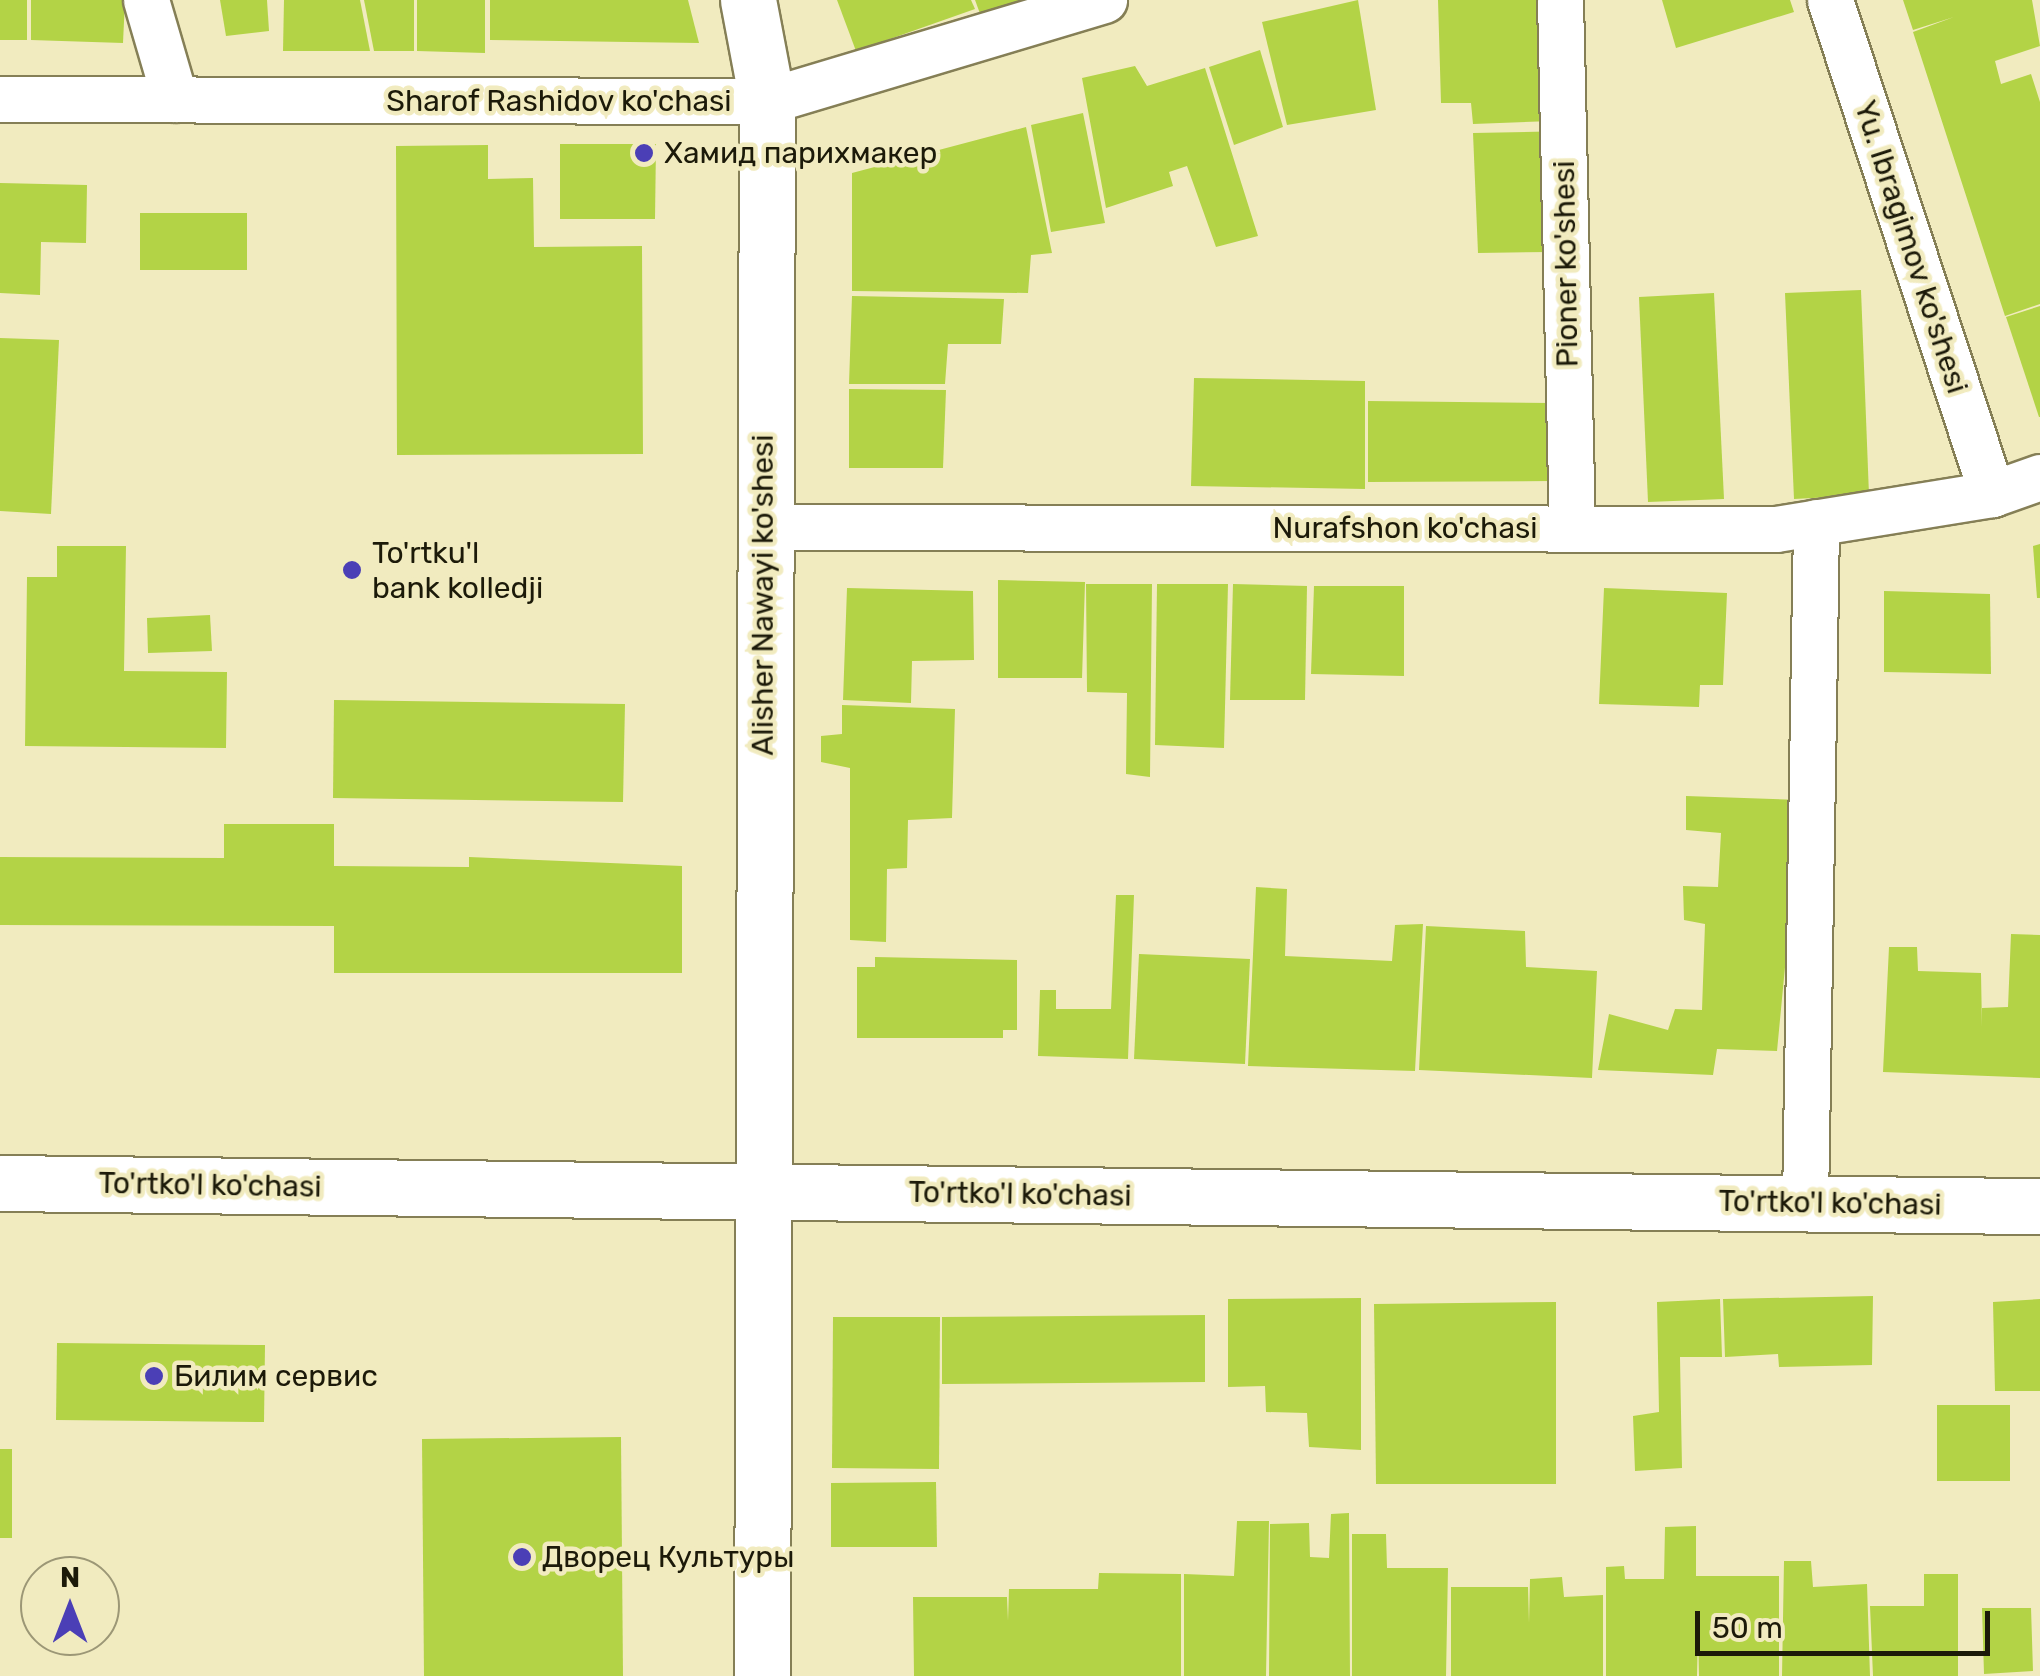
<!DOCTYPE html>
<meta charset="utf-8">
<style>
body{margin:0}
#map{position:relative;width:2040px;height:1676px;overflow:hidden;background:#f1ebbf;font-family:Rubik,sans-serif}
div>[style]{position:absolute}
.building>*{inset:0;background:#b3d346}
.roads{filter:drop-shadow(2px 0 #857f56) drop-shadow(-2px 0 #857f56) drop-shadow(0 2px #857f56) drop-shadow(0 -2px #857f56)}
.minor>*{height:45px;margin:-22.5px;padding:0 22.5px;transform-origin:22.5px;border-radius:22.5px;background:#fff}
.tertiary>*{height:55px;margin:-27.5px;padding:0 27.5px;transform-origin:27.5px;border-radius:27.5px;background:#fff}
.dots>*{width:28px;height:28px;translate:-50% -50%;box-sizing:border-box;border:5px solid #f1ebbf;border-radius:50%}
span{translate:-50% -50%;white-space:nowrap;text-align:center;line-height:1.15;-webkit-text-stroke:9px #f1ebbf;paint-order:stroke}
.street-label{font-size:30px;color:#1c1a09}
.poi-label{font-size:30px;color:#1c1a09}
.left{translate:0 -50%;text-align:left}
.north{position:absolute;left:20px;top:1556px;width:100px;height:100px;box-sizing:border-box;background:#f1ebbf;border:2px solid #9c9776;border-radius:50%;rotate:0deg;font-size:28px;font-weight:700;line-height:40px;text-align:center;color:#1c1a09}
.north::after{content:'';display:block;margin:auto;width:35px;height:45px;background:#4b3fb6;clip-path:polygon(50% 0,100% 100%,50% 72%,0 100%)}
.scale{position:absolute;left:1695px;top:1611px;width:295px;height:45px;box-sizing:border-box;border:5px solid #1c1a09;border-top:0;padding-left:12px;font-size:30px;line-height:35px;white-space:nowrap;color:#1c1a09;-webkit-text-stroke:8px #f1ebbf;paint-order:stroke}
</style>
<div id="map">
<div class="building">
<div style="clip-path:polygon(0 0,27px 0,27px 40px,0 40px)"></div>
<div style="clip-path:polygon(31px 0,125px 0,123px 43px,31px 40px)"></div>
<div style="clip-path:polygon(220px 0,267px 0,269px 31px,226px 36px)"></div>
<div style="clip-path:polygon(284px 0,360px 0,370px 51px,283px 51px)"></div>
<div style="clip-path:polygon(364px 0,414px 0,414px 51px,374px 51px)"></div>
<div style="clip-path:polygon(417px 0,485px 0,485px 53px,417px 51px)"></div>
<div style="clip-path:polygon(490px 0,688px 0,699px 43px,490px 40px)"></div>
<div style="clip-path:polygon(837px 0,971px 0,975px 9px,856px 51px)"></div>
<div style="clip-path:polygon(975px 0,1032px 0,982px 19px)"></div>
<div style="clip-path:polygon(1358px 0,1376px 110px,1287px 125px,1262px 22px)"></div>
<div style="clip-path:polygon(1438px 0,1546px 0,1552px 121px,1473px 124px,1471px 103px,1441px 103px)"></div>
<div style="clip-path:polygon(1662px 0,1790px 0,1794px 12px,1676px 48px)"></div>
<div style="clip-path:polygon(1903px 0,2032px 0,2040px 46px,1995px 61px,2001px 84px,2031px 74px,2040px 102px,2040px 304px,2005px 316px,1913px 32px,1954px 17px,1913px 30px)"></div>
<div style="clip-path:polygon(1260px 50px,1283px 127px,1234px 145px,1209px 67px)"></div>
<div style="clip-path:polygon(1135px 66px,1147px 86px,1205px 68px,1258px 236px,1216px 247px,1187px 166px,1169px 172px,1173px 186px,1106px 208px,1082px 78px)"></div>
<div style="clip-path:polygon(1083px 113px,1105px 223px,1051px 232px,1031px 125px)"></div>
<div style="clip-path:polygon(1026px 127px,1052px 253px,1031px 255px,1028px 293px,852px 291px,852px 173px)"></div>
<div style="clip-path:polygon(1569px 131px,1550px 252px,1478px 253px,1473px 133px)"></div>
<div style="clip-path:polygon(560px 144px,656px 144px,655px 219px,560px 219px)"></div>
<div style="clip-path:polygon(488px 145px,488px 179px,533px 178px,534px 247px,642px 246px,643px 454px,397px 455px,396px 146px)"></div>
<div style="clip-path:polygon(0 183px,87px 185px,86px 243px,41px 242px,40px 295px,0 293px)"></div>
<div style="clip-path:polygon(140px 213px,247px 213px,247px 270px,140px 270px)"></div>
<div style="clip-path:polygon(1861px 290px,1869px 495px,1794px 499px,1785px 293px)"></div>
<div style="clip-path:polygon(1714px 293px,1724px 499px,1648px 502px,1639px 297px)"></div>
<div style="clip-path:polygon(852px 296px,1004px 299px,1001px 344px,948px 344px,945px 384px,849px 384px)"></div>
<div style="clip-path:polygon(2040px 306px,2040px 417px,2039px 417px,2006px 317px)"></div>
<div style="clip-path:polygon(0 338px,59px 340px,51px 514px,0 511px)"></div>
<div style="clip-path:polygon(1194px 378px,1365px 381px,1365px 489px,1191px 486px)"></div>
<div style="clip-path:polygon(849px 389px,946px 390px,943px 468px,849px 468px)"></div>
<div style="clip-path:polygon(1368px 401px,1550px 403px,1551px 481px,1368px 482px)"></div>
<div style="clip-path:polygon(2040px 544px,2040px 598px,2037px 598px,2033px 546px)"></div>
<div style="clip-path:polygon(57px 546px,126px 546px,124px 671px,227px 672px,226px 748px,25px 746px,27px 577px,57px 577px)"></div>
<div style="clip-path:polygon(998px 580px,1085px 582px,1082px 678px,998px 678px)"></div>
<div style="clip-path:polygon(1086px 584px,1152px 584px,1150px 777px,1126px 774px,1127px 693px,1087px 692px)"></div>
<div style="clip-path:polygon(1157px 584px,1228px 584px,1224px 748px,1155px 745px)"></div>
<div style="clip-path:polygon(1233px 584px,1307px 586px,1305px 700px,1230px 700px)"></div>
<div style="clip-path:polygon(1314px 586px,1404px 586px,1404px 676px,1311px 674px)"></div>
<div style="clip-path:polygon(847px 588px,973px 591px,974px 660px,912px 661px,911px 703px,843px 700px)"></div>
<div style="clip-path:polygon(1604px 588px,1727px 593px,1723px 685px,1700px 685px,1699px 707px,1599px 704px)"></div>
<div style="clip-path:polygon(1884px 591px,1990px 594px,1991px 674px,1884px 672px)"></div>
<div style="clip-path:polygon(210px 615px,212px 651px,148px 653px,147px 618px)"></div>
<div style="clip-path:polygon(334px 700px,625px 704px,623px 802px,333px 798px)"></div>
<div style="clip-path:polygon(842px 705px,955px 709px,952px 818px,908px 820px,907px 868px,887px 869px,886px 942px,850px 940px,850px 768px,821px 762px,821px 736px,842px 734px)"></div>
<div style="clip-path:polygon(1686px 796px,1801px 800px,1777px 1051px,1717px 1049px,1713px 1075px,1598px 1070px,1609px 1014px,1668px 1030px,1675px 1009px,1702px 1010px,1705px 924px,1684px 920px,1683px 886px,1718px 887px,1721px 833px,1686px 830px)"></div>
<div style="clip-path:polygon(224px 824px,334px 824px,334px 866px,469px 867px,469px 857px,682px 866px,682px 973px,334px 973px,334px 926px,0 925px,0 857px,224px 858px)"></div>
<div style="clip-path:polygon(1256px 887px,1287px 889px,1285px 956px,1392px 961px,1395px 925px,1423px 924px,1415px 1071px,1248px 1066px)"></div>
<div style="clip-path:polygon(1116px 895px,1134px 895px,1128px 1059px,1038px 1056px,1040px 990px,1056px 990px,1056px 1009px,1111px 1009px)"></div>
<div style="clip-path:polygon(1426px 926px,1525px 931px,1526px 967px,1597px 971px,1592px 1078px,1419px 1070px)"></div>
<div style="clip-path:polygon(2011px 934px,2040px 935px,2040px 1078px,1883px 1072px,1889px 947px,1917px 947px,1918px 971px,1981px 973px,1982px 1027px,1982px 1008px,2008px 1007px)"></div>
<div style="clip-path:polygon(1139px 954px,1250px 959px,1245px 1064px,1134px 1059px)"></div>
<div style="clip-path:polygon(875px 957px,1017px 960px,1017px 1030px,1003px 1030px,1003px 1038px,857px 1038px,857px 967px,875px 967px)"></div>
<div style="clip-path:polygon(1873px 1296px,1872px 1365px,1779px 1367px,1778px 1354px,1725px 1357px,1723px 1299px)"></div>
<div style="clip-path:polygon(1361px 1298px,1361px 1450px,1309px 1447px,1307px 1413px,1266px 1412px,1265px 1386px,1228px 1387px,1228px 1299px)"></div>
<div style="clip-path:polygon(1720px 1299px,1722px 1357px,1680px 1357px,1682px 1468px,1635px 1471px,1633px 1416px,1659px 1412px,1657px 1302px)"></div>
<div style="clip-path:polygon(2040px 1299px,2040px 1391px,1995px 1391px,1993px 1302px)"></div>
<div style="clip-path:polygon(1556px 1302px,1556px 1484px,1376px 1484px,1374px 1304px)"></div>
<div style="clip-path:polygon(1205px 1315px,1205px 1382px,942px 1384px,942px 1317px)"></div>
<div style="clip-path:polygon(833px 1317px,940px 1317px,939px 1469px,832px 1468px)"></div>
<div style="clip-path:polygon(57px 1343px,265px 1345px,264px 1422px,56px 1420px)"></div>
<div style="clip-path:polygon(1937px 1405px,2010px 1405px,2010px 1481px,1937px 1481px)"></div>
<div style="clip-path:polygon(621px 1437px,623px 1676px,424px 1676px,422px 1439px)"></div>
<div style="clip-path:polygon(0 1449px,12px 1449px,12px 1538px,0 1538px)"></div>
<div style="clip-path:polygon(936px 1482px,937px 1547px,831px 1547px,831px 1483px)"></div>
<div style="clip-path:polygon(1349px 1513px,1350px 1676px,1269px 1676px,1270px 1524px,1309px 1523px,1310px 1557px,1329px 1558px,1331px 1514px)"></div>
<div style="clip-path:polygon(1237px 1521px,1269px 1521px,1266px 1676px,1184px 1676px,1184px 1574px,1234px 1576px)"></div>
<div style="clip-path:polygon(1696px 1526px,1696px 1576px,1779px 1576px,1779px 1676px,1699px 1676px,1698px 1631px,1697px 1676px,1606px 1676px,1606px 1567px,1624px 1566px,1625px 1579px,1664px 1579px,1665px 1527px)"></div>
<div style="clip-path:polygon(1352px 1534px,1386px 1534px,1387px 1568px,1448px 1568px,1446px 1676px,1352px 1676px)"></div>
<div style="clip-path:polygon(1784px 1561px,1811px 1561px,1813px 1587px,1867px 1584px,1870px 1676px,1782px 1676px)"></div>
<div style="clip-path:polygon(1099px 1573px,1181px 1574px,1181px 1676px,914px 1676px,913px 1597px,1007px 1597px,1008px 1621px,1009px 1589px,1098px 1589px)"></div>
<div style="clip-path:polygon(1924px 1574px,1958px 1574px,1958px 1676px,1873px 1676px,1870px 1606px,1924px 1606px)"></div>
<div style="clip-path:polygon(1562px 1577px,1564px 1597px,1603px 1595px,1603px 1676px,1451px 1676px,1451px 1587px,1528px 1587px,1529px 1623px,1530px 1579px)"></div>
<div style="clip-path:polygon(1982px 1608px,2031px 1608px,2033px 1671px,1984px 1674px)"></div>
</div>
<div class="roads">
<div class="minor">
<div style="left:146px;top:0;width:103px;rotate:73.7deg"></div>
<div style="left:1560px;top:0;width:529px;rotate:88.7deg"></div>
<div style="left:1830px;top:0;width:520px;rotate:71.84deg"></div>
<div style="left:0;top:99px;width:767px;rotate:0.15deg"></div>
<div style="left:767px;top:101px;width:352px;rotate:-16.7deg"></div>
<div style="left:763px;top:527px;width:1013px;rotate:0.11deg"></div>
<div style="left:1776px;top:529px;width:219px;rotate:-9.2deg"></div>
<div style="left:1992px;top:494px;width:51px;rotate:-19.5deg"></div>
<div style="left:1805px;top:1203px;width:681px;rotate:-89.07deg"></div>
</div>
<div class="tertiary">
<div style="left:748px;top:0;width:103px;rotate:79.3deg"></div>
<div style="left:767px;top:101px;width:1575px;rotate:90.18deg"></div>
<div style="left:0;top:1183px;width:2040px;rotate:0.65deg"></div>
</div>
</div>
<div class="dots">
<div style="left:644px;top:153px;background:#4b3fb6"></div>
<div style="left:352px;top:570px;background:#4b3fb6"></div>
<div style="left:154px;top:1376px;background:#4b3fb6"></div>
<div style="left:522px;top:1557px;background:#4b3fb6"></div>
</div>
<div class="street-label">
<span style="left:559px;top:101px">Sharof Rashidov ko'chasi</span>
<span style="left:1911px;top:247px;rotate:72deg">Yu. Ibragimov ko'shesi</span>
<span style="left:1566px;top:264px;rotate:-91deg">Pioner ko'shesi</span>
<span style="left:1405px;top:528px">Nurafshon ko'chasi</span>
<span style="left:763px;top:595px;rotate:-90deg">Alisher Nawayi ko'shesi</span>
<span style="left:210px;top:1185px;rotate:1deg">To'rtko'l ko'chasi</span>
<span style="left:1020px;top:1194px;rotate:1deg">To'rtko'l ko'chasi</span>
<span style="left:1830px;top:1203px;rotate:1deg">To'rtko'l ko'chasi</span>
</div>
<div class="poi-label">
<span class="left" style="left:664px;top:153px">Хамид парихмакер</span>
<span class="left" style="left:372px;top:570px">To'rtku'l<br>bank kolledji</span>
<span class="left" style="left:174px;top:1376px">Билим сервис</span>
<span class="left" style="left:542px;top:1557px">Дворец Культуры</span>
</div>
<div class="north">N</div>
<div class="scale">50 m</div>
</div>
